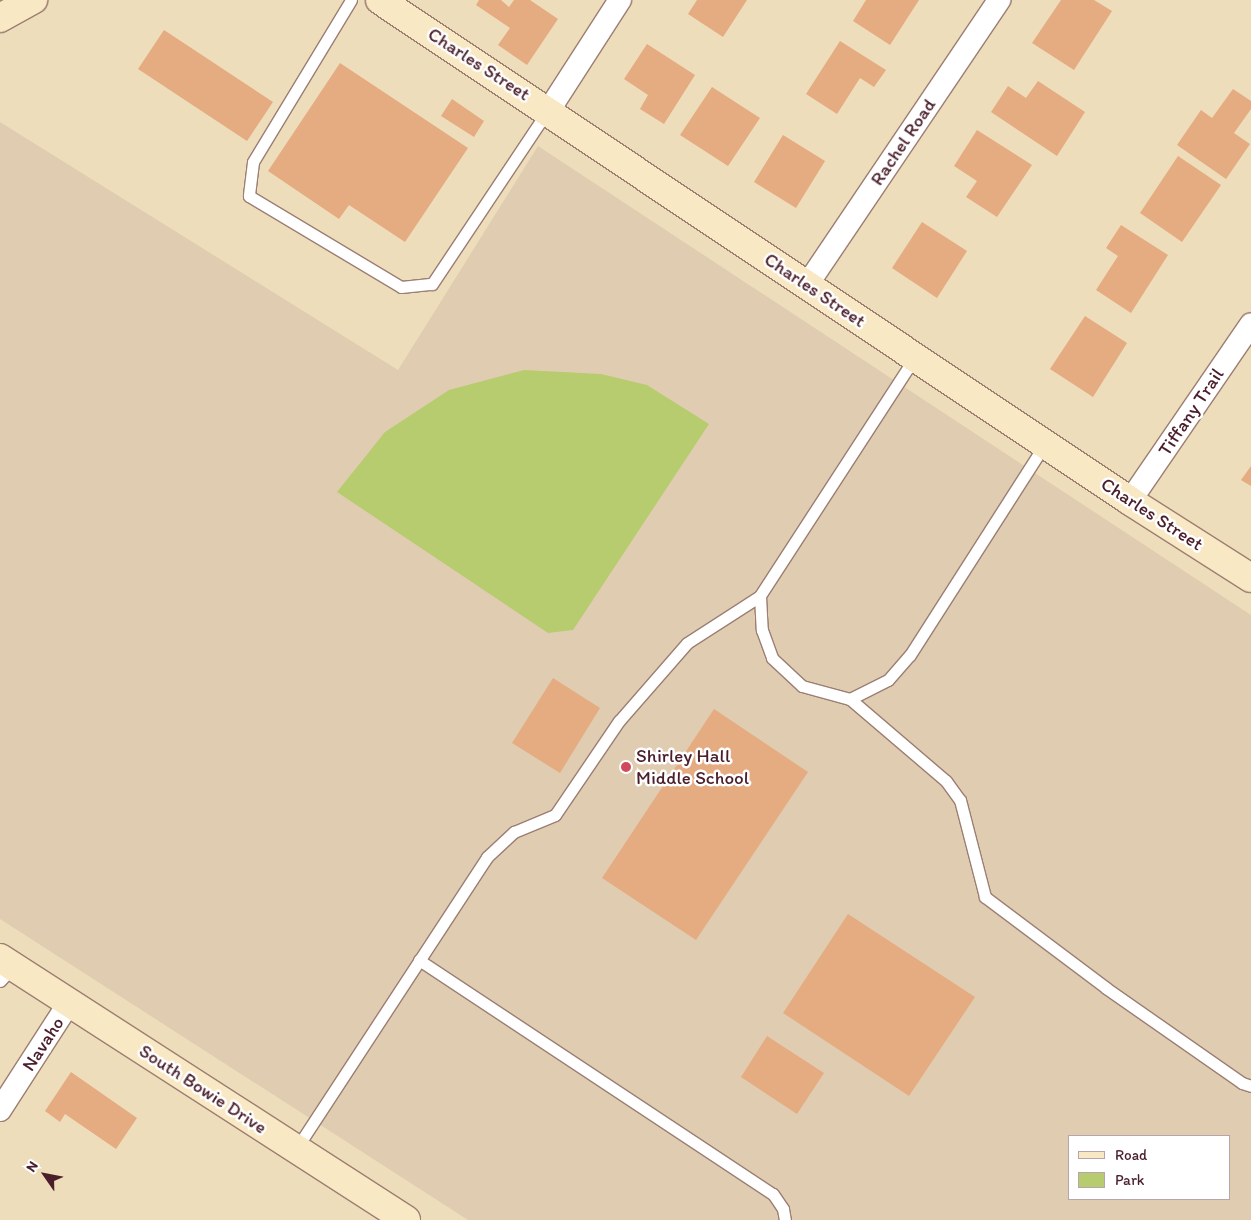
<!DOCTYPE html>
<style>
body{margin:0}
#map{position:relative;width:1251px;height:1220px;overflow:hidden;background:#edb;font-family:Itim,sans-serif}
div>[style]{position:absolute}
.built>*{inset:0;background:#e0cdb1}
.green>*{inset:0;background:#b7cb6f}
.building>*{inset:0;background:#e5ab81}
.roads{filter:drop-shadow(1px 0 #9c7e73) drop-shadow(-1px 0 #9c7e73) drop-shadow(0 1px #9c7e73) drop-shadow(0 -1px #9c7e73)}
.lane>*{height:11px;margin:-5.5px;padding:0 5.5px;transform-origin:5.5px;border-radius:5.5px;background:#fff}
.street>*{height:22px;margin:-11px;padding:0 11px;transform-origin:11px;border-radius:11px;background:#fff}
.secondary>*{height:28px;margin:-14px;padding:0 14px;transform-origin:14px;border-radius:14px;background:#f8e8c3}
.dots>*{width:14px;height:14px;translate:-50% -50%;box-sizing:border-box;border:2px solid #fff;border-radius:50%}
span{translate:-50% -50%;white-space:nowrap;text-align:center;line-height:1.15;-webkit-text-stroke:5px #fff;paint-order:stroke}
.street-label{font-size:19px;color:#4a1f2b}
.poi-label{font-size:19px;color:#4a1f2b}
.left{translate:0 -50%;text-align:left}
.legend{position:absolute;left:1068px;top:1135px;width:162px;height:65px;box-sizing:border-box;background:#fff;border:1px solid #b7a5aa;margin:0;padding:6px 9px;list-style:none;font-size:15px;color:#4a1f2b}
.legend li{display:flex;align-items:center;gap:10px;height:25px}
.legend b{width:25px;border:1px solid #b7a5aa}
.north{position:absolute;left:20px;top:1150px;width:50px;height:50px;-webkit-text-stroke:4px #fff;paint-order:stroke;rotate:303deg;font-size:14px;font-weight:700;line-height:20px;text-align:center;color:#4a1f2b}
.north::after{content:'';display:block;margin:auto;width:18px;height:22px;background:#4a1f2b;clip-path:polygon(50% 0,100% 100%,50% 72%,0 100%)}
</style>
<div id="map">
<div class="built">
<div style="clip-path:polygon(evenodd,0 122px,398px 370px,538px 146px,1251px 615px,1251px 1220px,468px 1220px,0 919px,0 122px,1070px 1136px,1230px 1136px,1230px 1199px,1070px 1199px,1070px 1136px)"></div>
</div>
<div class="green">
<div style="clip-path:polygon(524px 370px,601px 374px,647px 385px,709px 424px,573px 630px,548px 633px,337px 492px,385px 432px,449px 390px)"></div>
</div>
<div class="building">
<div style="clip-path:polygon(479px 0,501px 0,509px 7px,514px 0,530px 0,558px 19px,527px 65px,498px 45px,510px 28px,476px 5px)"></div>
<div style="clip-path:polygon(697px 0,747px 0,723px 37px,688px 14px)"></div>
<div style="clip-path:polygon(866px 0,919px 0,890px 45px,853px 21px)"></div>
<div style="clip-path:polygon(1061px 0,1094px 0,1112px 11px,1074px 70px,1032px 43px)"></div>
<div style="clip-path:polygon(164px 30px,273px 102px,247px 141px,138px 69px)"></div>
<div style="clip-path:polygon(840px 41px,886px 70px,874px 87px,860px 78px,837px 114px,806px 94px)"></div>
<div style="clip-path:polygon(647px 44px,695px 75px,664px 124px,640px 109px,648px 95px,624px 79px)"></div>
<div style="clip-path:polygon(340px 63px,468px 148px,405px 242px,349px 205px,339px 219px,268px 171px)"></div>
<div style="clip-path:polygon(1038px 81px,1085px 112px,1057px 156px,991px 112px,1008px 86px,1026px 98px)"></div>
<div style="clip-path:polygon(712px 87px,760px 118px,728px 166px,680px 135px)"></div>
<div style="clip-path:polygon(1233px 89px,1251px 101px,1251px 109px,1234px 133px,1250px 144px,1226px 179px,1177px 145px,1201px 110px,1212px 118px)"></div>
<div style="clip-path:polygon(452px 99px,484px 121px,474px 137px,441px 116px)"></div>
<div style="clip-path:polygon(977px 130px,1032px 165px,997px 217px,966px 197px,977px 181px,954px 166px)"></div>
<div style="clip-path:polygon(783px 135px,825px 161px,796px 208px,754px 182px)"></div>
<div style="clip-path:polygon(1178px 156px,1221px 185px,1182px 242px,1140px 213px)"></div>
<div style="clip-path:polygon(922px 222px,967px 251px,937px 298px,892px 268px)"></div>
<div style="clip-path:polygon(1121px 225px,1168px 255px,1131px 313px,1096px 290px,1118px 256px,1106px 248px)"></div>
<div style="clip-path:polygon(1085px 316px,1127px 343px,1093px 397px,1050px 369px)"></div>
<div style="clip-path:polygon(1251px 466px,1251px 486px,1241px 480px)"></div>
<div style="clip-path:polygon(553px 678px,600px 708px,560px 773px,512px 743px)"></div>
<div style="clip-path:polygon(714px 709px,808px 772px,696px 940px,602px 878px)"></div>
<div style="clip-path:polygon(848px 914px,975px 997px,909px 1096px,783px 1013px)"></div>
<div style="clip-path:polygon(767px 1036px,824px 1073px,797px 1114px,741px 1077px)"></div>
<div style="clip-path:polygon(71px 1072px,137px 1118px,116px 1149px,65px 1114px,60px 1122px,45px 1111px)"></div>
</div>
<div class="roads">
<div class="lane">
<div style="left:351px;top:0;width:189px;rotate:121.2deg"></div>
<div style="left:253px;top:162px;width:34px;rotate:97deg"></div>
<div style="left:249px;top:196px;width:177px;rotate:30.9deg"></div>
<div style="left:401px;top:287px;width:31px;rotate:-6deg"></div>
<div style="left:432px;top:284px;width:209px;rotate:-56.3deg"></div>
<div style="left:915px;top:357px;width:285px;rotate:123deg"></div>
<div style="left:760px;top:596px;width:34px;rotate:87deg"></div>
<div style="left:762px;top:630px;width:30px;rotate:70deg"></div>
<div style="left:772px;top:658px;width:41px;rotate:43deg"></div>
<div style="left:802px;top:686px;width:50px;rotate:15.2deg"></div>
<div style="left:850px;top:699px;width:42px;rotate:-26.6deg"></div>
<div style="left:888px;top:680px;width:33px;rotate:-49deg"></div>
<div style="left:910px;top:655px;width:250px;rotate:-57.4deg"></div>
<div style="left:850px;top:699px;width:126px;rotate:40.5deg"></div>
<div style="left:946px;top:781px;width:24px;rotate:54deg"></div>
<div style="left:960px;top:800px;width:100px;rotate:75.5deg"></div>
<div style="left:985px;top:897px;width:151px;rotate:36.9deg"></div>
<div style="left:1106px;top:988px;width:166px;rotate:34.9deg"></div>
<div style="left:1242px;top:1083px;width:9px;rotate:18deg"></div>
<div style="left:419px;top:960px;width:424px;rotate:33.5deg"></div>
<div style="left:773px;top:1194px;width:18px;rotate:56deg"></div>
<div style="left:783px;top:1209px;width:11px;rotate:80deg"></div>
<div style="left:0;top:981px;width:19px;rotate:-47deg"></div>
<div style="left:296px;top:1149px;width:349px;rotate:-56.8deg"></div>
<div style="left:487px;top:857px;width:37px;rotate:-43deg"></div>
<div style="left:514px;top:832px;width:44px;rotate:-22.5deg"></div>
<div style="left:555px;top:815px;width:114px;rotate:-55.8deg"></div>
<div style="left:619px;top:721px;width:103px;rotate:-48.9deg"></div>
<div style="left:687px;top:643px;width:87px;rotate:-32.8deg"></div>
</div>
<div class="street">
<div style="left:549px;top:110px;width:131px;rotate:-57.2deg"></div>
<div style="left:807px;top:285px;width:344px;rotate:-56deg"></div>
<div style="left:1130px;top:501px;width:214px;rotate:-55.6deg"></div>
<div style="left:0;top:1110px;width:127px;rotate:-57.2deg"></div>
</div>
<div class="secondary">
<div style="left:380px;top:0;width:902px;rotate:33.74deg"></div>
<div style="left:1130px;top:501px;width:143px;rotate:32.5deg"></div>
<div style="left:0;top:18px;width:38px;rotate:-29deg"></div>
<div style="left:0;top:958px;width:483px;rotate:32.8deg"></div>
</div>
</div>
<div class="dots">
<div style="left:626px;top:767px;background:#d1495b"></div>
</div>
<div class="street-label">
<span style="left:479px;top:64px;rotate:33deg">Charles Street</span>
<span style="left:903px;top:142px;rotate:-56deg">Rachel Road</span>
<span style="left:815px;top:290px;rotate:34deg">Charles Street</span>
<span style="left:1191px;top:412px;rotate:-56deg">Tiffany Trail</span>
<span style="left:1152px;top:514px;rotate:33deg">Charles Street</span>
<span style="left:43px;top:1044px;rotate:-57deg">Navaho</span>
<span style="left:203px;top:1089px;rotate:33deg">South Bowie Drive</span>
</div>
<div class="poi-label">
<span class="left" style="left:636px;top:767px">Shirley Hall<br>Middle School</span>
</div>
<ul class="legend">
<li><b style="height:6px;background:#f8e8c3"></b>Road</li>
<li><b style="height:14px;background:#b7cb6f"></b>Park</li>
</ul>
<div class="north">N</div>
</div>
